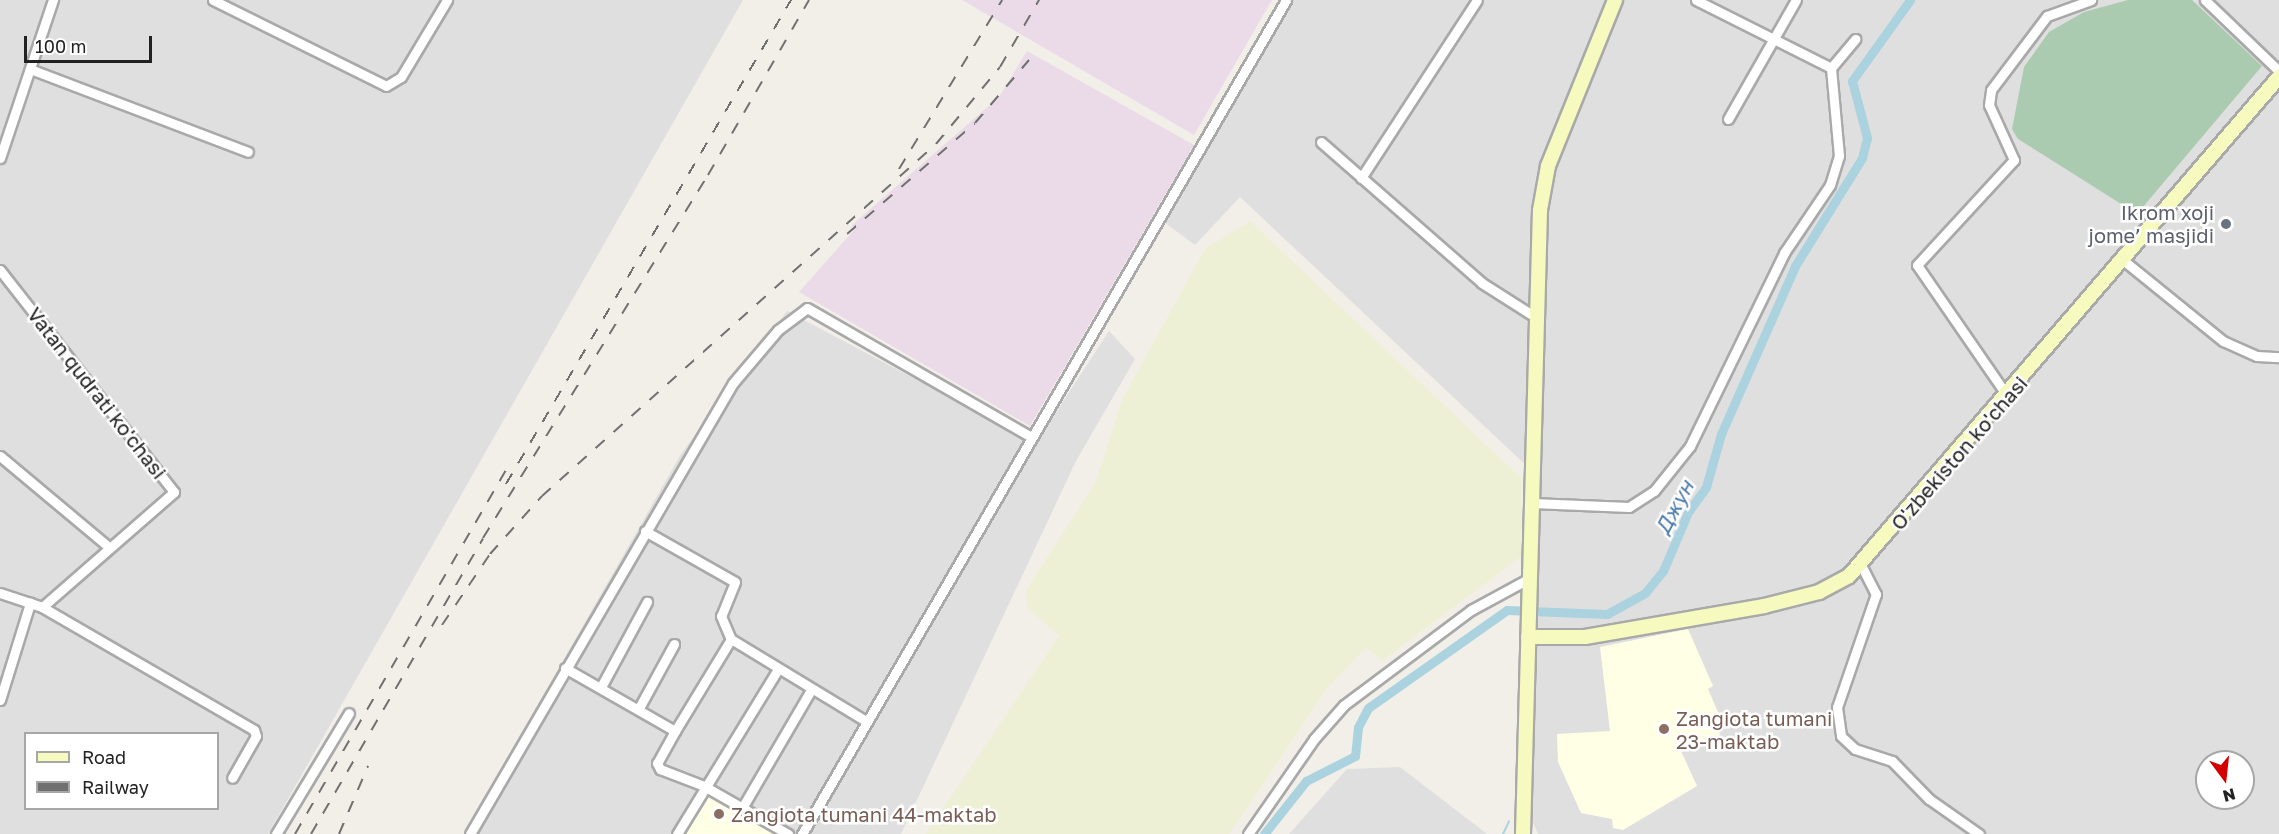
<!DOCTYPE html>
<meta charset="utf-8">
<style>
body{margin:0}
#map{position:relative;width:2279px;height:834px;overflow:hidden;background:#f2efe9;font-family:"Golos Text",sans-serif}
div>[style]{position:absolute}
.residential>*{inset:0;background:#e0dfdf}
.industrial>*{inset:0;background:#ebdbe8}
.education>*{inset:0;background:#ffffe5}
.farmland>*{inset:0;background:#eef0d5}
.cemetery>*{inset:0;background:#aacbaf}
.stream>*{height:2px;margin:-1px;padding:0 1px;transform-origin:1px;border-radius:1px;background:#aad3df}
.canal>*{height:9px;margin:-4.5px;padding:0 4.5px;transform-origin:4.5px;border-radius:4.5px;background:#aad3df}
.roads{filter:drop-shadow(2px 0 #a9a9a9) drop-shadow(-2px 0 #a9a9a9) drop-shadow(0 2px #a9a9a9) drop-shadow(0 -2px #a9a9a9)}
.street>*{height:9px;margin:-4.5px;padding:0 4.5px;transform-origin:4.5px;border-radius:4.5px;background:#fff}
.secondary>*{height:14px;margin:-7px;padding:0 7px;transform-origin:7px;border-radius:7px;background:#f7fabf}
.rail>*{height:2px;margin-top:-1px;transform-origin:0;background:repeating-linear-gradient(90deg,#707070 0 12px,transparent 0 24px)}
.dots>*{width:16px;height:16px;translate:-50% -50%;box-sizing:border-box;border:3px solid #fff;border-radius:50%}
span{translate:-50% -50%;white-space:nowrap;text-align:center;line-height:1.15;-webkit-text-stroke:5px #fff;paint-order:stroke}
.worship-label{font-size:20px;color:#5b616d}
.right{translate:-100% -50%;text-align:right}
.street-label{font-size:20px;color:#222}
.education-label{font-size:20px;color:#785e54}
.left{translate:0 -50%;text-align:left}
.water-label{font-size:21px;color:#4a7aab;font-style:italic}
.legend{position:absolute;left:24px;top:732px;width:195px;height:78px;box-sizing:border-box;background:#fff;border:2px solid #a7a7a7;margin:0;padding:8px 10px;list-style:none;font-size:18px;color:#222}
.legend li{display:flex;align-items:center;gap:12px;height:30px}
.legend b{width:30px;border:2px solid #a7a7a7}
.north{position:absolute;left:2195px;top:750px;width:60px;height:60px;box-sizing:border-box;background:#fff;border:2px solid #a7a7a7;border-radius:50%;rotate:165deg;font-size:16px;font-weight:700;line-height:24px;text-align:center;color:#222}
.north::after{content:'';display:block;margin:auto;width:21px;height:27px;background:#d40000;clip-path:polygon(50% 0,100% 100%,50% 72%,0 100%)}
.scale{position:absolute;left:24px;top:36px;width:128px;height:27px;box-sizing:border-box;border:3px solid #222;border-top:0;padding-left:8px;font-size:18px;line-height:21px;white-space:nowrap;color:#222;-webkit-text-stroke:4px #fff;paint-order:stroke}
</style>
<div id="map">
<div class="residential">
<div style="clip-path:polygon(evenodd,0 0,743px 0,268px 834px,0 834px,0 0,26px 734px,218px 734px,218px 808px,26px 808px,26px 734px)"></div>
<div style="clip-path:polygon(evenodd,1291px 0,2279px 0,2279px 834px,1538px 834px,1533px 823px,1527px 594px,1532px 471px,1240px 197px,1195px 245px,1165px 223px,1291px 0,2207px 762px,2243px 762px,2243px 798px,2207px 798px,2207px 762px)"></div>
<div style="clip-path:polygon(787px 311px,1036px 443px,1109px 331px,1135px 359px,1076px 461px,901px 834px,464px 834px,681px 454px)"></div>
<div style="clip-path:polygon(1400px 767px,1487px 834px,1289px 834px,1347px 769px)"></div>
</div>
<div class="industrial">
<div style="clip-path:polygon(962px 0,1272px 0,1194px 135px)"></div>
<div style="clip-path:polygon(1027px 51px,1194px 145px,1030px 426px,799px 292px,854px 230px,852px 225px,999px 97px)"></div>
</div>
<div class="education">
<div style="clip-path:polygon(1688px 629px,1713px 686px,1708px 689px,1724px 726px,1718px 728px,1720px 735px,1681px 751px,1697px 786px,1623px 830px,1613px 828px,1612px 819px,1581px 813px,1558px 762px,1557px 734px,1610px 731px,1600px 647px)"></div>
<div style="clip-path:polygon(707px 794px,778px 834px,684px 834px)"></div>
</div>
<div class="farmland">
<div style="clip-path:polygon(1250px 221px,1521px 478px,1521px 557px,1382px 661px,1366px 648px,1327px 688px,1229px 834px,926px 834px,1059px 636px,1027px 608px,1026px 590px,1096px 482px,1122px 400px,1205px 249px)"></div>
</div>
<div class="cemetery">
<div style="clip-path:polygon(2128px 0,2192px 0,2262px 66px,2137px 214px,2018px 139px,2012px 129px,2024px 67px,2049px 32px,2084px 12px)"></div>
</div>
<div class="stream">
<div style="left:1503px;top:834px;width:14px;rotate:-65deg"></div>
</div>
<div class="canal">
<div style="left:1264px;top:834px;width:68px;rotate:-51.6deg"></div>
<div style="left:1306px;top:781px;width:55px;rotate:-27deg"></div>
<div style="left:1355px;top:756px;width:29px;rotate:-84deg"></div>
<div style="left:1358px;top:727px;width:21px;rotate:-62deg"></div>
<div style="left:1368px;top:708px;width:170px;rotate:-35.2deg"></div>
<div style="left:1507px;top:610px;width:100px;rotate:2.3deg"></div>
<div style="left:1607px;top:614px;width:43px;rotate:-28.9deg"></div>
<div style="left:1645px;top:593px;width:28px;rotate:-51deg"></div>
<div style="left:1663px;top:571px;width:64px;rotate:-67deg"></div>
<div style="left:1688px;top:512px;width:31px;rotate:-54deg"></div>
<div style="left:1706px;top:487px;width:55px;rotate:-74.2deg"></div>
<div style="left:1721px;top:434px;width:184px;rotate:-66.2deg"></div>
<div style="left:1795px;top:266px;width:127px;rotate:-58.2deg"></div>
<div style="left:1862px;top:158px;width:21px;rotate:-76deg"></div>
<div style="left:1867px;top:138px;width:59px;rotate:-104.7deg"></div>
<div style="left:1852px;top:81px;width:100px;rotate:-54.4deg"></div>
</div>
<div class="roads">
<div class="street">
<div style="left:213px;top:0;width:193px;rotate:26.4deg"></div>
<div style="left:386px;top:86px;width:17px;rotate:-31deg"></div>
<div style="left:401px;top:77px;width:90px;rotate:-59.1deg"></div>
<div style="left:1696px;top:0;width:151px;rotate:26.7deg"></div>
<div style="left:2205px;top:0;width:103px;rotate:43.8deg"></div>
<div style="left:30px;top:69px;width:233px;rotate:20.8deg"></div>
<div style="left:1728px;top:119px;width:137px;rotate:-60.3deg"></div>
<div style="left:1321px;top:142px;width:214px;rotate:41.2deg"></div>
<div style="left:1482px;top:283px;width:65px;rotate:32.5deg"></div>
<div style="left:0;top:158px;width:167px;rotate:-71.5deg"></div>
<div style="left:1361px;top:178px;width:212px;rotate:-56.9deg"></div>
<div style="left:2123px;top:260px;width:129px;rotate:39deg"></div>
<div style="left:2223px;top:341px;width:37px;rotate:24deg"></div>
<div style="left:2257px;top:356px;width:22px;rotate:3deg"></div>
<div style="left:0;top:270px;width:282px;rotate:51.9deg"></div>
<div style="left:174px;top:492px;width:175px;rotate:138.9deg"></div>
<div style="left:2008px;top:397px;width:160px;rotate:-124.6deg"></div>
<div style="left:1917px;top:265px;width:143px;rotate:-47.3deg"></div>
<div style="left:2014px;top:160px;width:60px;rotate:-114.4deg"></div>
<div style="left:1989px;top:105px;width:15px;rotate:-82deg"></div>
<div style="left:1991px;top:90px;width:93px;rotate:-52.9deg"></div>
<div style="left:2047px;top:16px;width:47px;rotate:-20deg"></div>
<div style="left:0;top:456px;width:142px;rotate:39.9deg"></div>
<div style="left:1532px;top:503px;width:97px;rotate:2.4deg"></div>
<div style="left:1629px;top:507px;width:30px;rotate:-33deg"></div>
<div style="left:1654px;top:491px;width:58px;rotate:-51.3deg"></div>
<div style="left:1690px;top:446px;width:215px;rotate:-64deg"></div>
<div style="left:1784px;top:253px;width:82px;rotate:-55.9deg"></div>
<div style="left:1830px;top:185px;width:30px;rotate:-73deg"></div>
<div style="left:1839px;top:156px;width:88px;rotate:-95.2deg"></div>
<div style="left:1831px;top:68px;width:38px;rotate:-50deg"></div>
<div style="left:645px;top:531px;width:103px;rotate:29.5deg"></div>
<div style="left:735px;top:582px;width:37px;rotate:112deg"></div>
<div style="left:721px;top:616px;width:25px;rotate:67deg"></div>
<div style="left:731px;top:639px;width:108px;rotate:121.3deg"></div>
<div style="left:1861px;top:565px;width:33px;rotate:63deg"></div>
<div style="left:1876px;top:594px;width:120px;rotate:109deg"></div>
<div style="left:1837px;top:707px;width:29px;rotate:82deg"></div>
<div style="left:1841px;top:736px;width:19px;rotate:43deg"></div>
<div style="left:1855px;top:749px;width:39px;rotate:18deg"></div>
<div style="left:1892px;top:761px;width:53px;rotate:45.8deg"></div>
<div style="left:1929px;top:799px;width:61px;rotate:35deg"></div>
<div style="left:0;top:593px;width:44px;rotate:18.4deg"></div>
<div style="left:42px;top:607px;width:245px;rotate:30.1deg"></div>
<div style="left:254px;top:730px;width:6px;rotate:72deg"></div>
<div style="left:256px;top:736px;width:48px;rotate:119.7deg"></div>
<div style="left:731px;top:639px;width:158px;rotate:31.3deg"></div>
<div style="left:565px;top:668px;width:127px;rotate:29.8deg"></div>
<div style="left:675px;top:731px;width:37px;rotate:119deg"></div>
<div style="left:657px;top:763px;width:7px;rotate:63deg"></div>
<div style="left:660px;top:769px;width:47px;rotate:21.1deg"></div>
<div style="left:704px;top:786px;width:97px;rotate:29.7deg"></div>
<div style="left:601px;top:687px;width:97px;rotate:-61.6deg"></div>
<div style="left:0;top:700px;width:102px;rotate:-72.8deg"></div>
<div style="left:639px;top:708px;width:73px;rotate:-61.3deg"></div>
<div style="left:742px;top:808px;width:137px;rotate:-59.7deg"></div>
<div style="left:276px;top:834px;width:141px;rotate:-58.9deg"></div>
<div style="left:470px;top:834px;width:522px;rotate:-59.75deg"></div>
<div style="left:733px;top:383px;width:70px;rotate:-49.7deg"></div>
<div style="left:778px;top:330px;width:36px;rotate:-37deg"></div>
<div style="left:807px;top:308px;width:258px;rotate:29.9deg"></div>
<div style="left:677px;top:834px;width:193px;rotate:-58.5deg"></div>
<div style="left:802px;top:834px;width:964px;rotate:-59.87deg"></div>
<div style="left:1248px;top:834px;width:116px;rotate:-55.2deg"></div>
<div style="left:1314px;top:739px;width:45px;rotate:-48.6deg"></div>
<div style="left:1344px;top:705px;width:159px;rotate:-36.8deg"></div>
<div style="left:1471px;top:610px;width:65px;rotate:-28.5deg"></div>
</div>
<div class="secondary">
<div style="left:1528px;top:637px;width:57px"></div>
<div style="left:1585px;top:637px;width:182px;rotate:-9.8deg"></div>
<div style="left:1764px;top:606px;width:57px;rotate:-14.3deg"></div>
<div style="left:1819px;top:592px;width:34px;rotate:-28deg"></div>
<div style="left:1849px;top:576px;width:659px;rotate:-49.25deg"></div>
<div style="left:1523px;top:834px;width:624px;rotate:-88.44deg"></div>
<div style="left:1540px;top:210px;width:45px;rotate:-79.7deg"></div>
<div style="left:1548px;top:166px;width:179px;rotate:-68deg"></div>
</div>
</div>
<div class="rail">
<div style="left:899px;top:169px;width:198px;rotate:-58.6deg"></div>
<div style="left:847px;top:234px;width:169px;rotate:-40.9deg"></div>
<div style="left:975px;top:123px;width:83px;rotate:-49.4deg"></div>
<div style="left:506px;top:484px;width:562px;rotate:-59.51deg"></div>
<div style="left:442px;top:625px;width:86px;rotate:-55.9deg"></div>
<div style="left:490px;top:554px;width:78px;rotate:-48.1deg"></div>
<div style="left:542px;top:496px;width:528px;rotate:-41.78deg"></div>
<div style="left:936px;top:144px;width:100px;rotate:-50.3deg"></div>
<div style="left:1000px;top:67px;width:78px;rotate:-59.8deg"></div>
<div style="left:295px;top:834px;width:421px;rotate:-59.9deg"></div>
<div style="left:311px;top:834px;width:342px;rotate:-59.8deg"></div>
<div style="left:483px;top:538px;width:427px;rotate:-58.2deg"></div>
<div style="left:708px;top:175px;width:202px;rotate:-60deg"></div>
<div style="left:339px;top:834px;width:74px;rotate:-66.9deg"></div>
</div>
<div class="dots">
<div style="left:2226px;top:224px;background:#6b7280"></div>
<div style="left:1664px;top:729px;background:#8d6e63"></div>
<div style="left:719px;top:814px;background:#8d6e63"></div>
</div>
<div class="worship-label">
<span class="right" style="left:2214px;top:224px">Ikrom xoji<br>jome’ masjidi</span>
</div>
<div class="street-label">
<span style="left:97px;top:393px;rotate:52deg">Vatan qudrati ko'chasi</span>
<span style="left:1959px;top:453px;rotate:-49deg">O'zbekiston ko'chasi</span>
</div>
<div class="education-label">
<span class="left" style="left:1676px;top:730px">Zangiota tumani<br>23-maktab</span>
<span class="left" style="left:731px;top:814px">Zangiota tumani 44-maktab</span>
</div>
<div class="water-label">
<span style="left:1674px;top:507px;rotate:-62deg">Джун</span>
</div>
<ul class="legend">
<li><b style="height:8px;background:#f7fabf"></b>Road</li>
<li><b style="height:8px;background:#707070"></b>Railway</li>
</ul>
<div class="north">N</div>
<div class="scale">100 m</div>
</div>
